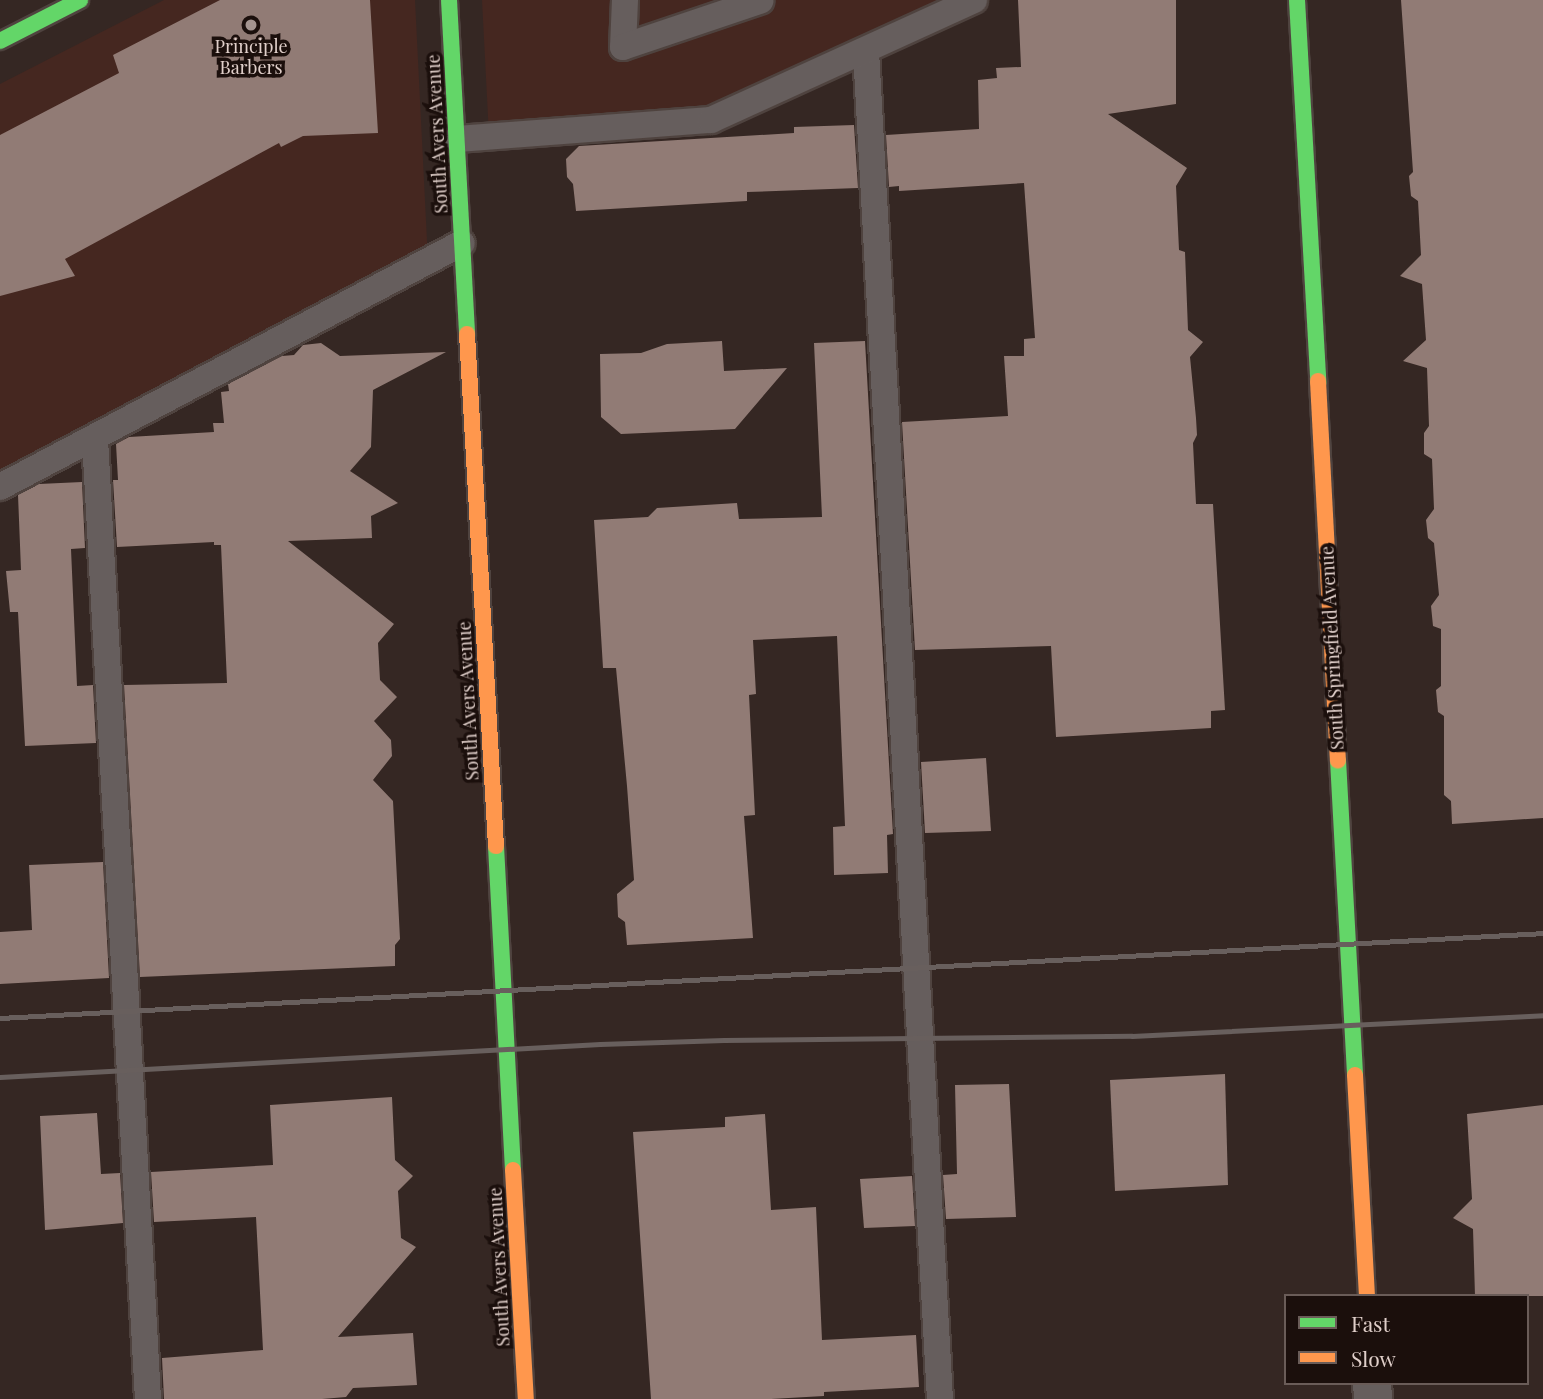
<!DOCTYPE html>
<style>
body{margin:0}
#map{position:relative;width:1543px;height:1399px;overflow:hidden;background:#352723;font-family:"Playfair Display",serif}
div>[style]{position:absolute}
.built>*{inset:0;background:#452720}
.building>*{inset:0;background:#917b75}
.roads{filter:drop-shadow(2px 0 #4f433f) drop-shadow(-2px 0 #4f433f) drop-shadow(0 2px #4f433f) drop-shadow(0 -2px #4f433f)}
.lane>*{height:26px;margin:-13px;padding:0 13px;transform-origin:13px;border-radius:13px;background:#665e5d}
.street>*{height:38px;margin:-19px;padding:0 19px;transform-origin:19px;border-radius:19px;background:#665e5d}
.fast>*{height:16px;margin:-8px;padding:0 8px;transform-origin:8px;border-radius:8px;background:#63d668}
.slow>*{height:16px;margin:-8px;padding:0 8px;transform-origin:8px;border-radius:8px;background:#ff974d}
.rail>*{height:5px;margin:-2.5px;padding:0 2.5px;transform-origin:2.5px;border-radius:2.5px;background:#685f5d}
.dots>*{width:19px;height:19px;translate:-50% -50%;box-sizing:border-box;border:4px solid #1b0f0c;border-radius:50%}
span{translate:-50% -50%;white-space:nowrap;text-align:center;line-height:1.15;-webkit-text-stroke:7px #1b0f0c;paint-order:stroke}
.poi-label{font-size:18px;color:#e0cfca}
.street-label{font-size:18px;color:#e0cfca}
.legend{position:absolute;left:1284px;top:1294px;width:245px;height:91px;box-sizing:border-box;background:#1b0f0c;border:2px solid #6a5c58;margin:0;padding:9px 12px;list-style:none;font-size:21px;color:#e0cfca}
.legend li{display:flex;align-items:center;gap:14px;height:35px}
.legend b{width:35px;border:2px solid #6a5c58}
</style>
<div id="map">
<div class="built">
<div style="clip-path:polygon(164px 0,415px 0,428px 261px,0 487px,0 84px)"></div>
<div style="clip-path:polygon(482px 0,971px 0,711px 120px,489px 136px)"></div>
</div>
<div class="building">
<div style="clip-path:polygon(220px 0,370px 0,378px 133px,303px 136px,281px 147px,279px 143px,65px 259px,75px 276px,0 296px,0 135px,119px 73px,113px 55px)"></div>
<div style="clip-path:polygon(1018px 0,1176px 0,1176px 104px,1108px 114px,1187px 168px,1176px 186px,1179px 250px,1185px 252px,1188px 330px,1203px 342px,1190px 357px,1196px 418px,1197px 435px,1193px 443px,1196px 504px,1213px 504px,1225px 710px,1211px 711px,1211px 728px,1056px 737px,1051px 646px,915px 650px,902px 422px,1008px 416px,1004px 356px,1024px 356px,1024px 339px,1035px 338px,1024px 183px,899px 191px,899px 186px,889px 187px,886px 135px,979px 129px,978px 80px,997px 78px,996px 68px,1021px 67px)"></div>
<div style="clip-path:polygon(1401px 0,1543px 0,1543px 818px,1452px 824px,1451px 801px,1444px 795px,1444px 716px,1438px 712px,1436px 690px,1441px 686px,1441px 629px,1433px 626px,1431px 606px,1439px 595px,1434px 543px,1428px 538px,1426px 520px,1434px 509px,1432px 459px,1424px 454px,1424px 433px,1429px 426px,1427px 368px,1403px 361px,1426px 340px,1422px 284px,1400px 276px,1421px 255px,1418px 201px,1411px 196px,1409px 176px,1413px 172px)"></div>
<div style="clip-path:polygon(854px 125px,858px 188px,747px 192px,747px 201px,576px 211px,573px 184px,567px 177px,566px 159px,579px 146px,794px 133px,794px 127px)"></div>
<div style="clip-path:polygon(722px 341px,724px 371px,787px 368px,735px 429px,621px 434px,601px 417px,600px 354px,641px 353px,667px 344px)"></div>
<div style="clip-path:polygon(865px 341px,893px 834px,887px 835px,888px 873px,834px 875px,833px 827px,845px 826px,837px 636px,753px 640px,756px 694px,749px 695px,755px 815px,744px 816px,753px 938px,627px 945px,625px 922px,618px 917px,617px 894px,634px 880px,627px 786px,616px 668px,603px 668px,594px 520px,648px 517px,657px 508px,737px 503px,739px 519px,822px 517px,814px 343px)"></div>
<div style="clip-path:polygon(321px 343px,340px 356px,446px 352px,373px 390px,371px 447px,350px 471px,398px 503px,371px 516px,372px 538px,288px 541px,394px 624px,378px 643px,379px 662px,380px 680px,397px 697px,374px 721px,391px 740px,392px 756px,373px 780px,393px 801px,400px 939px,395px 945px,395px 966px,140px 977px,124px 685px,227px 683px,221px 545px,214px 545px,214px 542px,117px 547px,113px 480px,118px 480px,116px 444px,129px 437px,214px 432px,213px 423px,224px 423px,221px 392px,229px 391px,228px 384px,282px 356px,294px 355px,303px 345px)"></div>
<div style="clip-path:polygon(82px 482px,85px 548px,71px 549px,77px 686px,93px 685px,96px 743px,25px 746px,18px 612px,10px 612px,6px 571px,21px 570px,18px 495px,39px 484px)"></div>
<div style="clip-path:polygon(986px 758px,991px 831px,925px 833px,921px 762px)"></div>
<div style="clip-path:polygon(103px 862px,109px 978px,0 984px,0 932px,32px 930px,29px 865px)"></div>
<div style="clip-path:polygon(1225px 1074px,1228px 1185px,1115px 1191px,1110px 1080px)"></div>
<div style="clip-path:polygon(1009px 1084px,1016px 1217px,946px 1219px,943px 1175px,957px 1174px,955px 1085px)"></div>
<div style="clip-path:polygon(392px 1097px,395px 1160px,413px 1176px,398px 1191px,401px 1238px,416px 1247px,338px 1337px,413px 1333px,417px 1385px,353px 1388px,346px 1397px,322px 1399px,164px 1399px,162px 1358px,263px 1350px,256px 1217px,154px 1222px,151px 1172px,273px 1165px,270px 1105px)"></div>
<div style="clip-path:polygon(1543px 1105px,1543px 1296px,1475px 1296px,1473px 1229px,1453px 1218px,1472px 1199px,1467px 1114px)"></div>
<div style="clip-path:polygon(97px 1113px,101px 1174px,120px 1173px,123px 1223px,45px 1230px,40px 1116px)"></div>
<div style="clip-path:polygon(765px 1114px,771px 1210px,816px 1207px,822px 1340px,916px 1335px,919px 1387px,824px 1392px,824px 1396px,771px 1399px,651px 1399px,633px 1132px,725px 1127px,725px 1117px)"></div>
<div style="clip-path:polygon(912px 1176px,915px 1226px,864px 1228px,860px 1179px)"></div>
</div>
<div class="roads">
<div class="lane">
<div style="left:625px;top:0;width:47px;rotate:92.4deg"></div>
<div style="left:623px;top:47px;width:145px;rotate:-18.6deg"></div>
<div style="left:866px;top:51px;width:1350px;rotate:86.86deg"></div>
<div style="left:457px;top:139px;width:255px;rotate:-4.3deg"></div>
<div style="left:711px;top:120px;width:289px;rotate:-24.5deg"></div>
<div style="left:95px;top:439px;width:961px;rotate:86.84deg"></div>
<div style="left:0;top:487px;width:522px;rotate:-27.84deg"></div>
</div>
<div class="street">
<div style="left:1372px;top:1383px;width:16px;rotate:86deg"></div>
</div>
<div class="fast">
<div style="left:449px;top:0;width:334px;rotate:86.9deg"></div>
<div style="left:1297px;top:0;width:382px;rotate:86.8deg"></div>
<div style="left:0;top:41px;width:90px;rotate:-27.1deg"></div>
<div style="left:1338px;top:760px;width:315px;rotate:86.9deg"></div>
<div style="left:496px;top:846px;width:324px;rotate:87deg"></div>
</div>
<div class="slow">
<div style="left:467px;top:334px;width:513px;rotate:86.76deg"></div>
<div style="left:1318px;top:381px;width:380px;rotate:87deg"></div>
<div style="left:1355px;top:1075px;width:221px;rotate:86.9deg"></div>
<div style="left:513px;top:1170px;width:229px;rotate:86.8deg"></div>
</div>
</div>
<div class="rail">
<div style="left:0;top:1018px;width:1545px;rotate:-3.15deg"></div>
<div style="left:0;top:1077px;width:601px;rotate:-3.15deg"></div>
<div style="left:600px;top:1044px;width:124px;rotate:-1.8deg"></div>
<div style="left:724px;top:1040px;width:408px;rotate:-0.6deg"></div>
<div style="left:1132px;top:1036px;width:412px;rotate:-2.9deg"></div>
</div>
<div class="dots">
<div style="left:251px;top:25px;background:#a49490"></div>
</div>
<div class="poi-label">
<span style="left:251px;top:57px">Principle<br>Barbers</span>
</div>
<div class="street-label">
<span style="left:437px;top:134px;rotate:-93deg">South Avers Avenue</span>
<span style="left:1332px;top:648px;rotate:-93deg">South Springfield Avenue</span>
<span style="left:468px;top:701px;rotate:-93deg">South Avers Avenue</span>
<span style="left:499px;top:1267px;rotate:-93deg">South Avers Avenue</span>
</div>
<ul class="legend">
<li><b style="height:9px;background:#63d668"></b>Fast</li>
<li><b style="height:9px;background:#ff974d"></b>Slow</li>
</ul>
</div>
